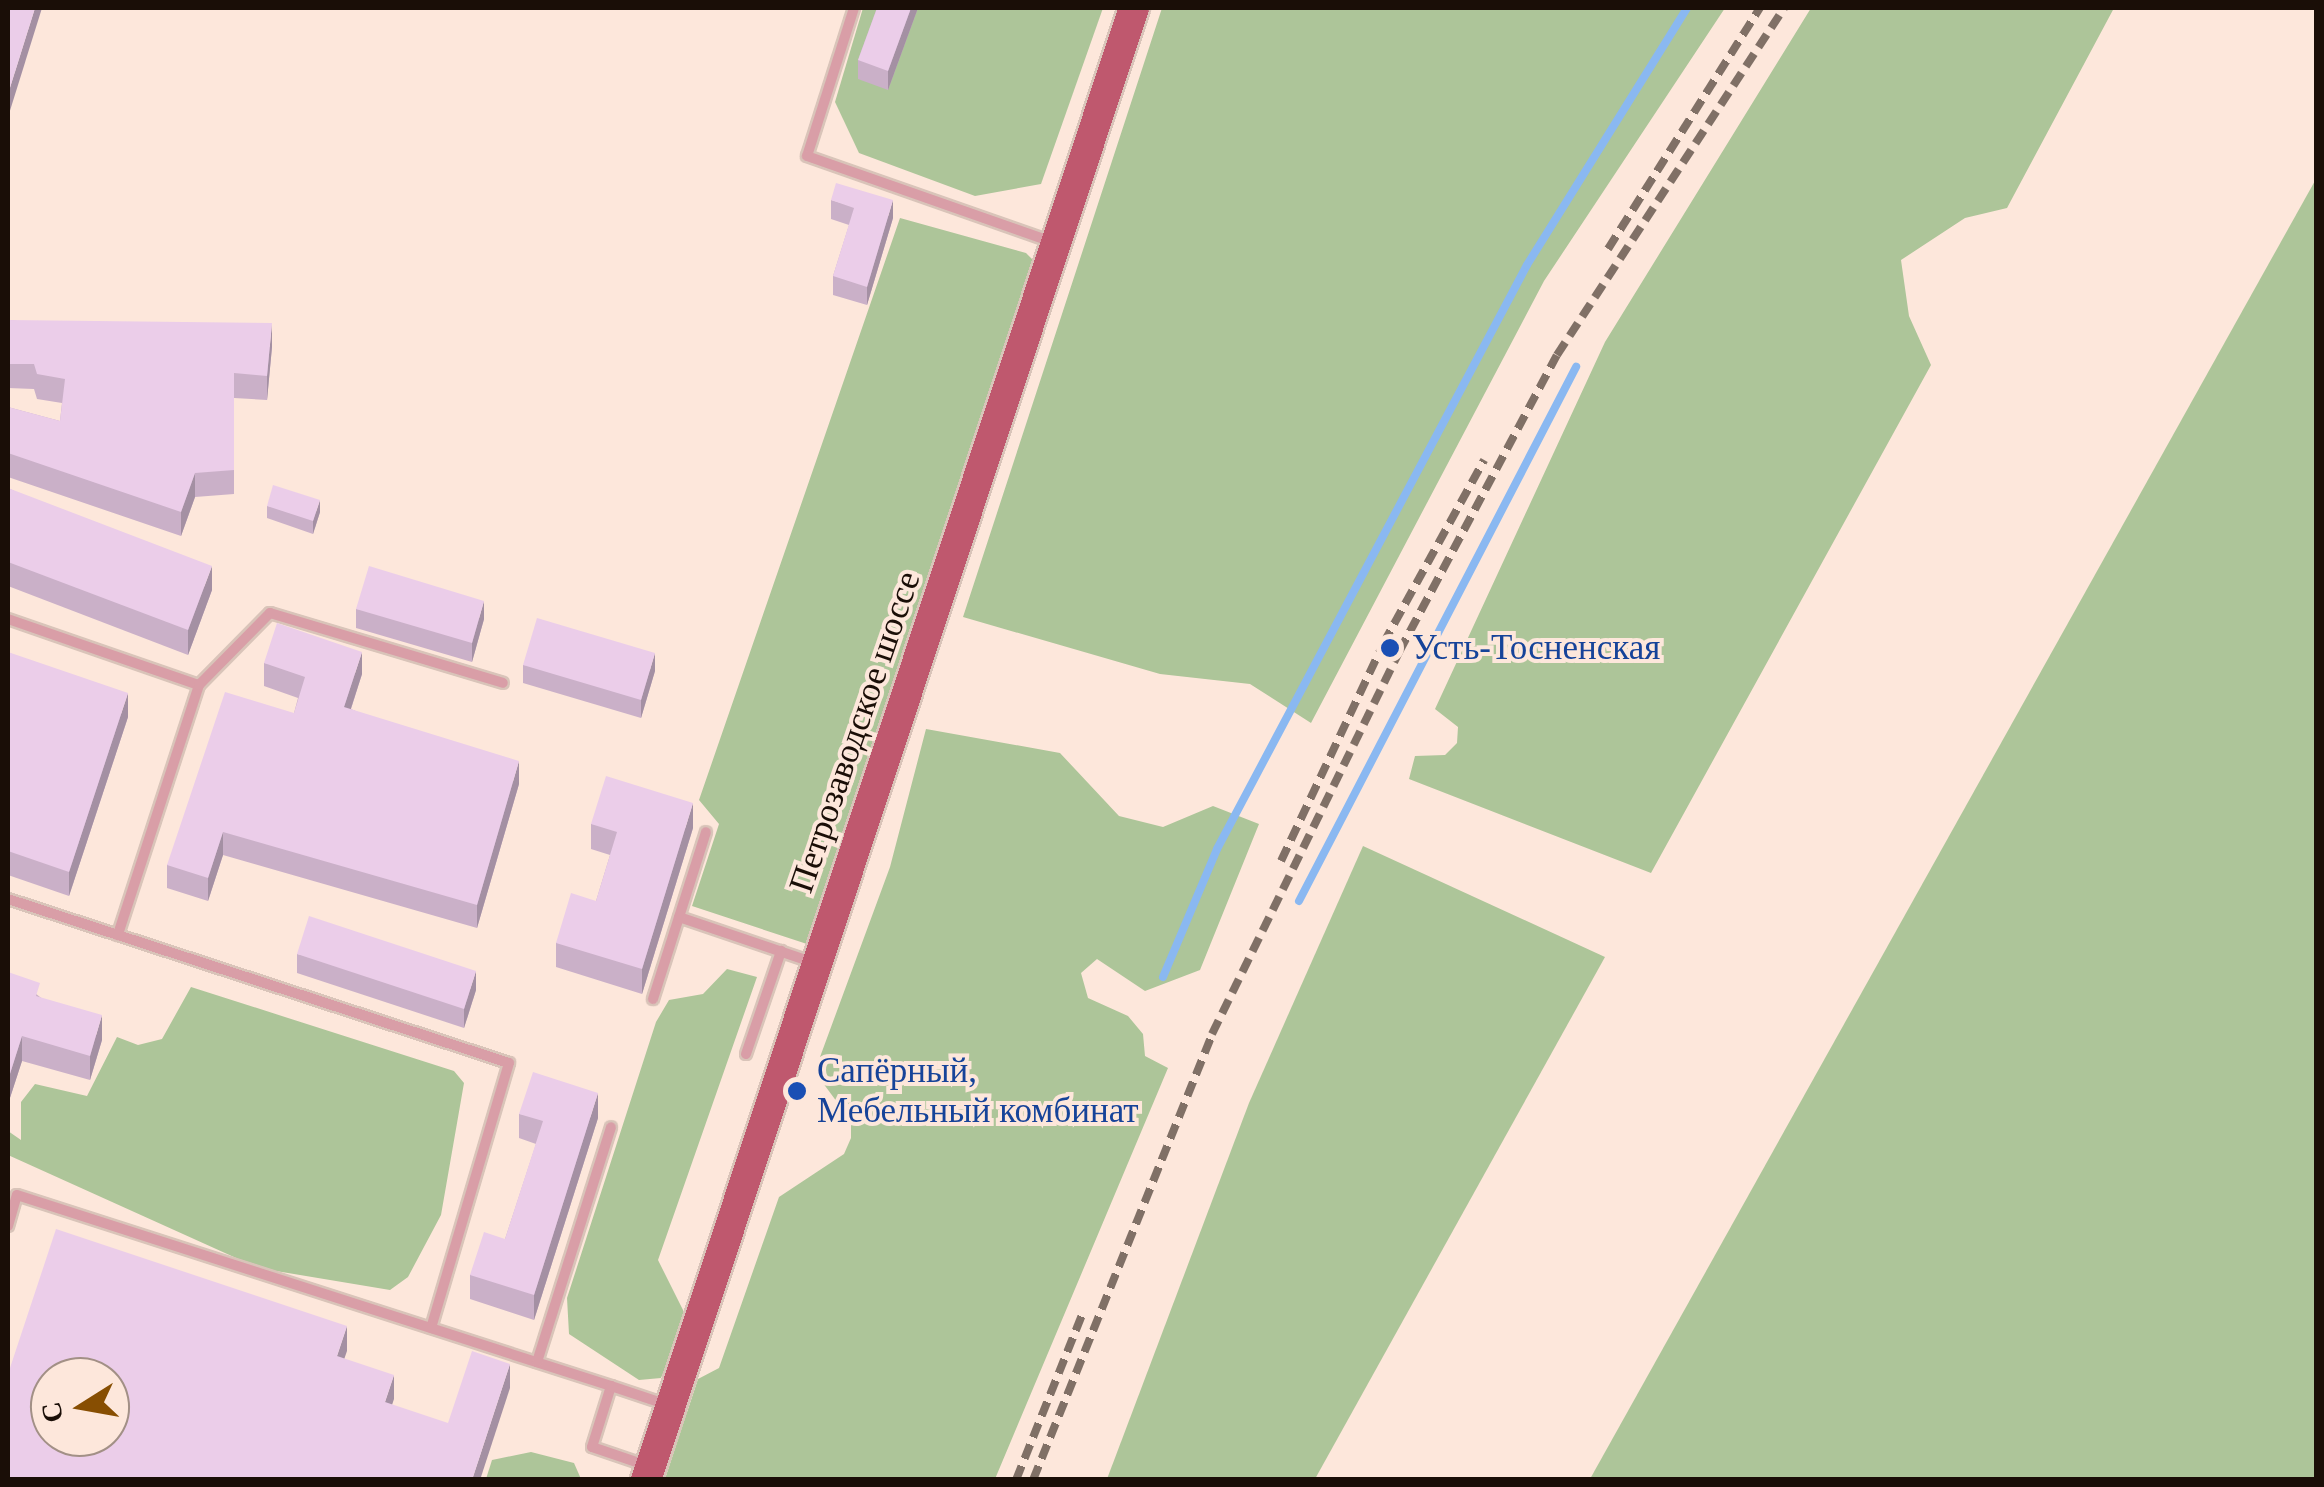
<!DOCTYPE html>
<meta charset="utf-8">
<style>
body{margin:0}
#map{position:relative;width:2324px;height:1487px;overflow:hidden;background:#fde7db;font-family:Georgia,serif}
div>[style]{position:absolute}
.green>*{inset:0;background:#adc599}
.stream>*{height:8px;margin:-4px;padding:0 4px;transform-origin:4px;border-radius:4px;background:#8ab8f1}
.roads{filter:drop-shadow(2px 0 #d9c4b9) drop-shadow(-2px 0 #d9c4b9) drop-shadow(0 2px #d9c4b9) drop-shadow(0 -2px #d9c4b9)}
.service>*{height:10px;margin:-5px;padding:0 5px;transform-origin:5px;border-radius:5px;background:#d99ea7}
.primary>*{height:30px;margin:-15px;padding:0 15px;transform-origin:15px;border-radius:15px;background:#bf586e}
.rail>*{height:8px;margin-top:-4px;transform-origin:0;background:repeating-linear-gradient(90deg,#807066 0 15px,transparent 0 23px)}
.wall>*{inset:0;background:#cab0c8}
.shaded-wall>*{inset:0;background:#a490a3}
.building>*{inset:0;background:#ebcde9}
.dots>*{width:28px;height:28px;translate:-50% -50%;box-sizing:border-box;border:5px solid #fde7db;border-radius:50%}
span{translate:-50% -50%;white-space:nowrap;text-align:center;line-height:1.15;-webkit-text-stroke:8px #fde7db;paint-order:stroke}
.transit-label{font-size:35px;color:#164399}
.left{translate:0 -50%;text-align:left}
.street-label{font-size:35px;color:#1a0e07}
.frame{position:absolute;inset:0;border:10px solid #1a0e07;pointer-events:none}
.north{position:absolute;left:30px;top:1357px;width:100px;height:100px;box-sizing:border-box;background:#fde7db;border:2px solid #a29086;border-radius:50%;rotate:259deg;font-size:28px;font-weight:700;line-height:40px;text-align:center;color:#1a0e07}
.north::after{content:'';display:block;margin:auto;width:35px;height:45px;background:#874e02;clip-path:polygon(50% 0,100% 100%,50% 72%,0 100%)}
</style>
<div id="map">
<div class="green">
<div style="clip-path:polygon(863px 8px,1103px 8px,1041px 184px,975px 196px,859px 153px,835px 102px)"></div>
<div style="clip-path:polygon(1162px 8px,1725px 8px,1544px 281px,1311px 723px,1250px 684px,1160px 674px,963px 617px)"></div>
<div style="clip-path:polygon(1811px 8px,2114px 8px,2007px 208px,1965px 218px,1901px 260px,1909px 316px,1931px 365px,1651px 873px,1409px 779px,1415px 756px,1445px 755px,1457px 743px,1458px 727px,1435px 709px,1605px 342px)"></div>
<div style="clip-path:polygon(2316px 179px,2316px 1479px,1590px 1479px)"></div>
<div style="clip-path:polygon(900px 218px,1026px 253px,1039px 266px,807px 944px,692px 906px,719px 824px,699px 800px)"></div>
<div style="clip-path:polygon(926px 729px,1060px 753px,1119px 816px,1163px 827px,1213px 806px,1259px 824px,1200px 970px,1145px 991px,1097px 959px,1081px 973px,1088px 998px,1128px 1016px,1143px 1034px,1145px 1056px,1168px 1068px,995px 1479px,665px 1479px,698px 1379px,719px 1368px,779px 1197px,844px 1154px,851px 1138px,851px 1121px,820px 1079px,820px 1057px,890px 867px)"></div>
<div style="clip-path:polygon(1363px 846px,1605px 957px,1315px 1479px,1107px 1479px,1249px 1103px)"></div>
<div style="clip-path:polygon(727px 969px,757px 977px,658px 1260px,686px 1316px,661px 1378px,639px 1380px,569px 1334px,567px 1298px,656px 1022px,669px 1000px,703px 994px)"></div>
<div style="clip-path:polygon(191px 987px,454px 1071px,464px 1083px,441px 1215px,408px 1277px,390px 1290px,258px 1268px,8px 1155px,8px 1131px,21px 1140px,21px 1102px,35px 1084px,87px 1096px,117px 1037px,138px 1045px,162px 1039px)"></div>
<div style="clip-path:polygon(531px 1452px,574px 1463px,581px 1479px,486px 1479px,492px 1460px)"></div>
</div>
<div class="stream">
<div style="left:1299px;top:901px;width:602px;rotate:-62.58deg"></div>
<div style="left:1163px;top:977px;width:139px;rotate:-67.1deg"></div>
<div style="left:1217px;top:849px;width:661px;rotate:-62.04deg"></div>
<div style="left:1527px;top:265px;width:303px;rotate:-58.1deg"></div>
</div>
<div class="roads">
<div class="service">
<div style="left:854px;top:8px;width:155px;rotate:107.6deg"></div>
<div style="left:807px;top:156px;width:261px;rotate:19.3deg"></div>
<div style="left:8px;top:619px;width:202px;rotate:19.1deg"></div>
<div style="left:199px;top:685px;width:263px;rotate:108deg"></div>
<div style="left:199px;top:685px;width:101px;rotate:-45.4deg"></div>
<div style="left:270px;top:613px;width:243px;rotate:16.7deg"></div>
<div style="left:8px;top:899px;width:527px;rotate:18.13deg"></div>
<div style="left:509px;top:1063px;width:276px;rotate:106.4deg"></div>
<div style="left:679px;top:917px;width:144px;rotate:18.7deg"></div>
<div style="left:653px;top:999px;width:175px;rotate:-72.4deg"></div>
<div style="left:746px;top:1054px;width:109px;rotate:-71.2deg"></div>
<div style="left:8px;top:1226px;width:32px;rotate:-74deg"></div>
<div style="left:17px;top:1195px;width:624px;rotate:17.83deg"></div>
<div style="left:537px;top:1362px;width:246px;rotate:-72.5deg"></div>
<div style="left:648px;top:1466px;width:59px;rotate:-161.3deg"></div>
<div style="left:592px;top:1447px;width:64px;rotate:-72.7deg"></div>
<div style="left:611px;top:1386px;width:60px;rotate:18.4deg"></div>
</div>
<div class="primary">
<div style="left:646px;top:1480px;width:1551px;rotate:-71.66deg"></div>
</div>
</div>
<div class="rail">
<div style="left:1608px;top:249px;width:285px;rotate:-57.8deg"></div>
<div style="left:1281px;top:861px;width:240px;rotate:-64.8deg"></div>
<div style="left:1383px;top:644px;width:210px;rotate:-61.2deg"></div>
<div style="left:1016px;top:1480px;width:183px;rotate:-68.2deg"></div>
<div style="left:1033px;top:1480px;width:481px;rotate:-68.1deg"></div>
<div style="left:1212px;top:1034px;width:425px;rotate:-63.9deg"></div>
<div style="left:1399px;top:652px;width:336px;rotate:-62deg"></div>
<div style="left:1557px;top:355px;width:415px;rotate:-56.8deg"></div>
</div>
<div class="wall">
<div style="clip-path:polygon(877px 8px,918px 8px,888px 90px,858px 79px,858px 60px)"></div>
<div style="clip-path:polygon(831px 200px,893px 218px,867px 305px,833px 295px,833px 276px,849px 225px,831px 219px)"></div>
<div style="clip-path:polygon(8px 320px,272px 347px,267px 400px,234px 398px,234px 494px,195px 497px,181px 536px,8px 477px,8px 407px,60px 421px,62px 403px,37px 399px,34px 389px,8px 388px)"></div>
<div style="clip-path:polygon(8px 488px,212px 590px,188px 655px,8px 586px)"></div>
<div style="clip-path:polygon(267px 506px,320px 512px,313px 534px,267px 518px)"></div>
<div style="clip-path:polygon(356px 609px,484px 619px,472px 662px,356px 628px)"></div>
<div style="clip-path:polygon(8px 652px,128px 717px,69px 896px,8px 875px)"></div>
<div style="clip-path:polygon(264px 663px,362px 674px,351px 709px,519px 784px,477px 928px,223px 855px,208px 901px,167px 888px,167px 865px,294px 713px,298px 698px,264px 686px)"></div>
<div style="clip-path:polygon(523px 665px,655px 671px,641px 718px,523px 683px)"></div>
<div style="clip-path:polygon(591px 824px,693px 828px,642px 994px,556px 967px,556px 943px,596px 901px,610px 855px,591px 849px)"></div>
<div style="clip-path:polygon(297px 954px,476px 990px,464px 1028px,297px 973px)"></div>
<div style="clip-path:polygon(8px 972px,40px 997px,102px 1040px,90px 1080px,22px 1061px,8px 1104px)"></div>
<div style="clip-path:polygon(519px 1114px,598px 1118px,534px 1320px,470px 1299px,470px 1275px,505px 1239px,536px 1144px,519px 1138px)"></div>
</div>
<div class="shaded-wall">
<div style="clip-path:polygon(35px 8px,42px 8px,8px 117px,8px 94px)"></div>
<div style="clip-path:polygon(911px 8px,918px 8px,888px 90px,888px 71px)"></div>
<div style="clip-path:polygon(893px 200px,893px 218px,867px 305px,867px 287px)"></div>
<div style="clip-path:polygon(272px 323px,272px 347px,267px 400px,267px 376px)"></div>
<div style="clip-path:polygon(195px 473px,195px 497px,181px 536px,181px 512px)"></div>
<div style="clip-path:polygon(320px 500px,320px 512px,313px 534px,313px 521px)"></div>
<div style="clip-path:polygon(212px 566px,212px 590px,188px 655px,188px 630px)"></div>
<div style="clip-path:polygon(484px 601px,484px 619px,472px 662px,472px 643px)"></div>
<div style="clip-path:polygon(362px 652px,362px 674px,344px 730px,344px 707px)"></div>
<div style="clip-path:polygon(655px 653px,655px 671px,641px 718px,641px 700px)"></div>
<div style="clip-path:polygon(128px 693px,128px 717px,69px 896px,69px 872px)"></div>
<div style="clip-path:polygon(519px 761px,519px 784px,477px 928px,477px 905px)"></div>
<div style="clip-path:polygon(693px 803px,693px 828px,642px 994px,642px 969px)"></div>
<div style="clip-path:polygon(223px 832px,223px 855px,208px 901px,208px 878px)"></div>
<div style="clip-path:polygon(476px 971px,476px 990px,464px 1028px,464px 1009px)"></div>
<div style="clip-path:polygon(102px 1015px,102px 1040px,90px 1080px,90px 1056px)"></div>
<div style="clip-path:polygon(22px 1036px,22px 1061px,8px 1104px,8px 1080px)"></div>
<div style="clip-path:polygon(598px 1093px,598px 1118px,534px 1320px,534px 1295px)"></div>
<div style="clip-path:polygon(347px 1326px,347px 1351px,337px 1380px,337px 1356px)"></div>
<div style="clip-path:polygon(510px 1364px,510px 1388px,480px 1480px,472px 1480px)"></div>
<div style="clip-path:polygon(394px 1375px,394px 1399px,385px 1426px,385px 1402px)"></div>
</div>
<div class="building">
<div style="clip-path:polygon(8px 8px,35px 8px,8px 94px)"></div>
<div style="clip-path:polygon(877px 8px,911px 8px,888px 71px,858px 60px)"></div>
<div style="clip-path:polygon(836px 183px,893px 200px,867px 287px,833px 276px,854px 208px,831px 200px)"></div>
<div style="clip-path:polygon(8px 320px,272px 323px,267px 376px,234px 373px,234px 470px,195px 473px,181px 512px,8px 453px,8px 407px,60px 421px,65px 379px,37px 374px,34px 364px,8px 364px)"></div>
<div style="clip-path:polygon(273px 485px,320px 500px,313px 521px,267px 506px)"></div>
<div style="clip-path:polygon(8px 488px,212px 566px,188px 630px,8px 562px)"></div>
<div style="clip-path:polygon(369px 566px,484px 601px,472px 643px,356px 609px)"></div>
<div style="clip-path:polygon(537px 618px,655px 653px,641px 700px,523px 665px)"></div>
<div style="clip-path:polygon(277px 623px,362px 652px,344px 707px,519px 761px,477px 905px,223px 832px,208px 878px,167px 865px,225px 692px,294px 713px,305px 677px,264px 663px)"></div>
<div style="clip-path:polygon(8px 652px,128px 693px,69px 872px,8px 851px)"></div>
<div style="clip-path:polygon(606px 776px,693px 803px,642px 969px,556px 943px,571px 893px,596px 901px,617px 832px,591px 824px)"></div>
<div style="clip-path:polygon(309px 916px,476px 971px,464px 1009px,297px 954px)"></div>
<div style="clip-path:polygon(8px 972px,40px 983px,36px 996px,102px 1015px,90px 1056px,22px 1036px,8px 1080px)"></div>
<div style="clip-path:polygon(533px 1072px,598px 1093px,534px 1295px,470px 1275px,484px 1232px,505px 1239px,543px 1121px,519px 1114px)"></div>
<div style="clip-path:polygon(evenodd,56px 1229px,347px 1326px,337px 1356px,394px 1375px,385px 1402px,448px 1423px,472px 1351px,510px 1364px,472px 1480px,8px 1480px,8px 1374px,56px 1229px,50px 1377px,110px 1377px,110px 1437px,50px 1437px,50px 1377px)"></div>
</div>
<div class="dots">
<div style="left:1390px;top:648px;background:#1a4fb4"></div>
<div style="left:797px;top:1091px;background:#1a4fb4"></div>
</div>
<div class="transit-label">
<span class="left" style="left:1412px;top:648px">Усть-Тосненская</span>
<span class="left" style="left:817px;top:1091px">Сапёрный,<br>Мебельный комбинат</span>
</div>
<div class="street-label">
<span style="left:855px;top:732px;rotate:-71deg">Петрозаводское шоссе</span>
</div>
<div class="frame"></div>
<div class="north">С</div>
</div>
